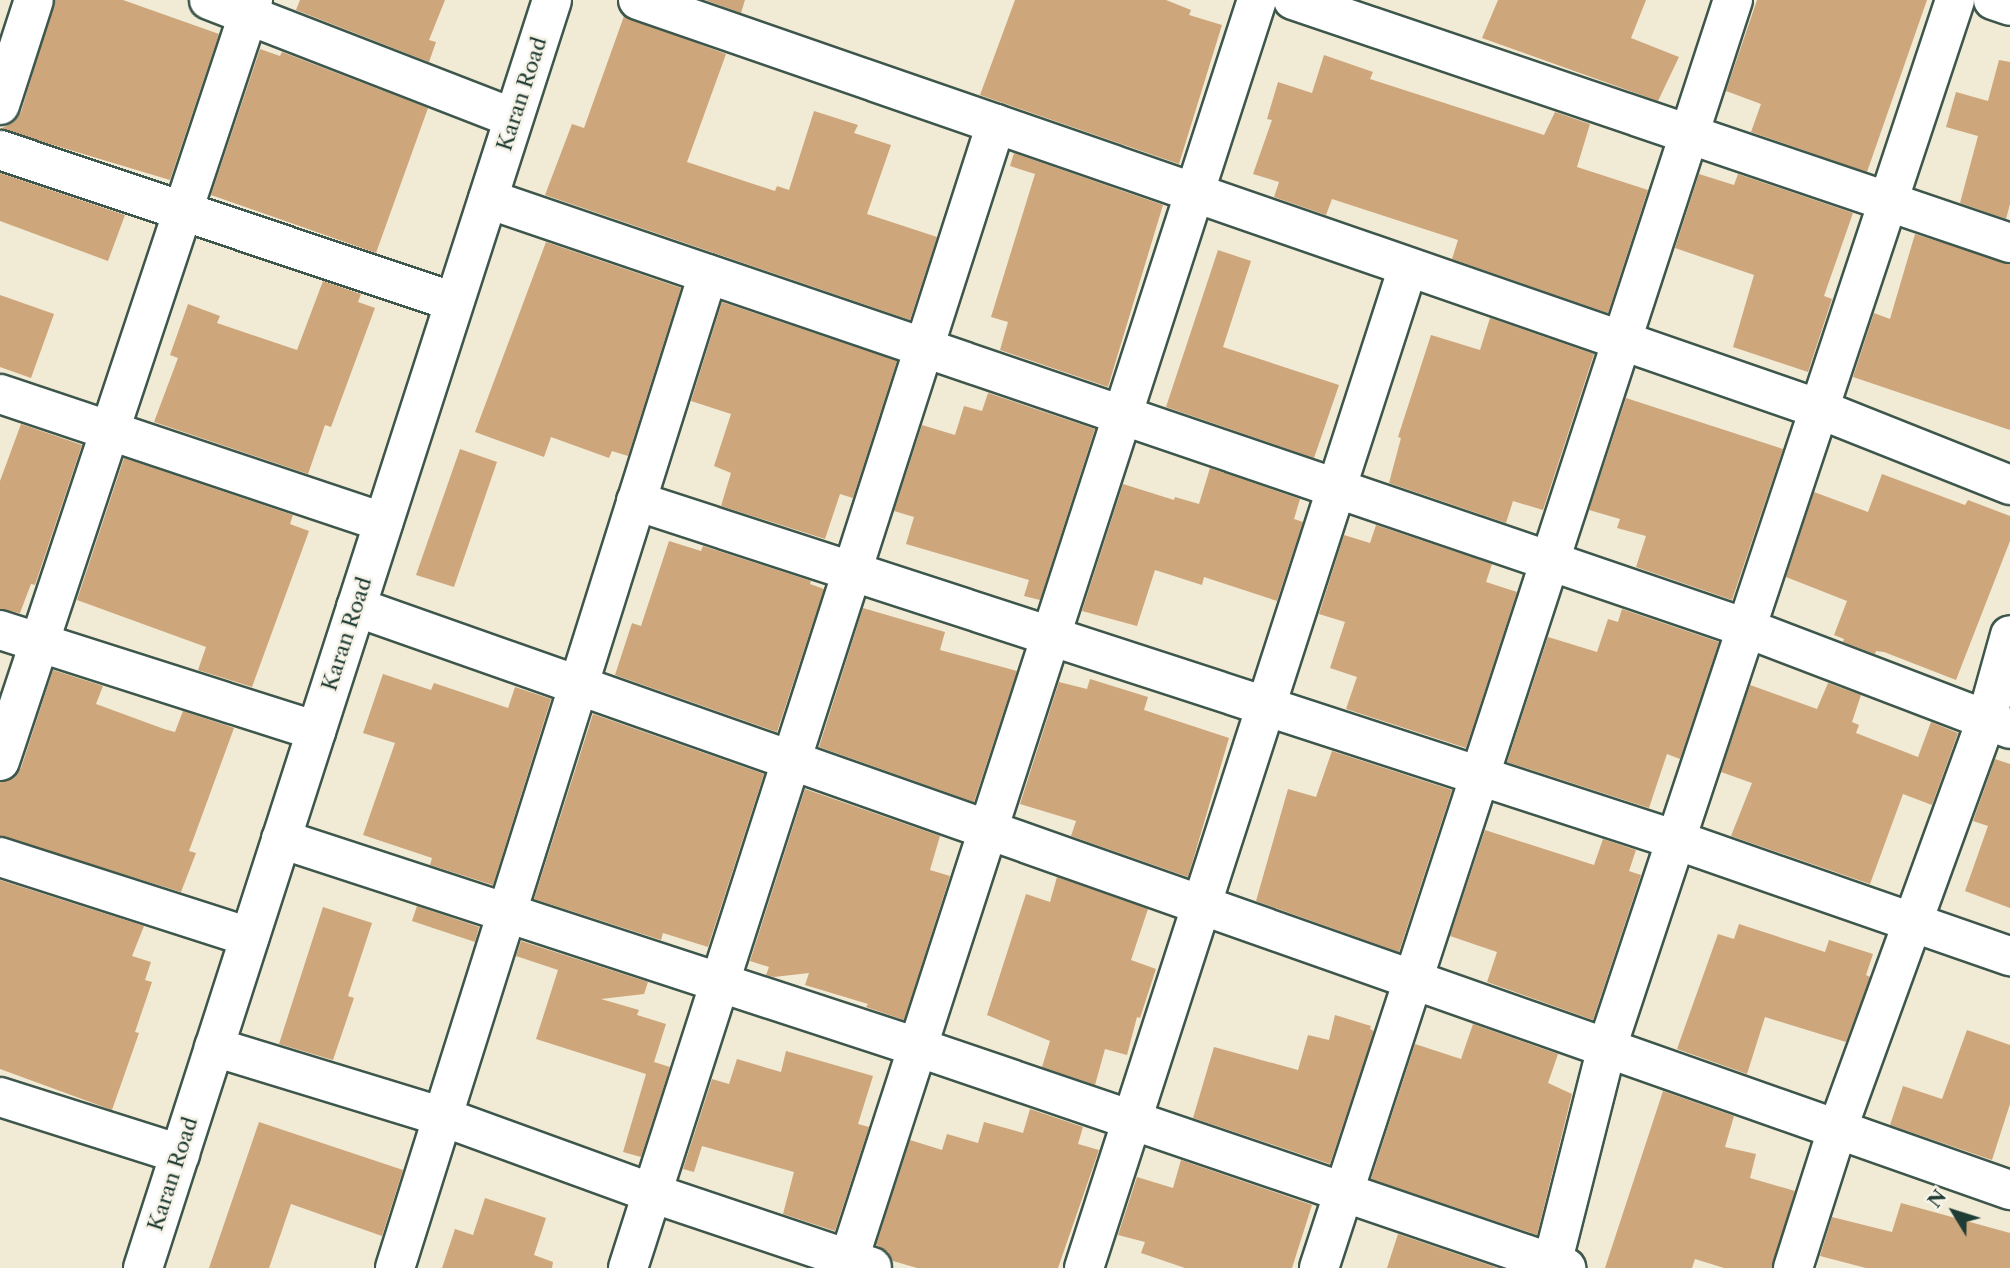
<!DOCTYPE html>
<style>
body{margin:0}
#map{position:relative;width:2010px;height:1268px;overflow:hidden;background:#f1ead4;font-family:"Libre Caslon Text",serif}
div>[style]{position:absolute}
.building>*{inset:0;background:#cea67c}
.roads{filter:drop-shadow(2px 0 #3e574c) drop-shadow(-2px 0 #3e574c) drop-shadow(0 2px #3e574c) drop-shadow(0 -2px #3e574c)}
.street>*{height:38px;margin:-19px;padding:0 19px;transform-origin:19px;border-radius:19px;background:#fff}
.secondary>*{height:38px;margin:-19px;padding:0 19px;transform-origin:19px;border-radius:19px;background:#fff}
span{translate:-50% -50%;white-space:nowrap;text-align:center;line-height:1.15;-webkit-text-stroke:5px #f7f3e8;paint-order:stroke}
.street-label{font-size:21px;color:#1f3d34}
.north{position:absolute;left:1919px;top:1177px;width:70px;height:70px;-webkit-text-stroke:5px #f7f3e8;paint-order:stroke;rotate:308deg;font-size:19px;font-weight:700;line-height:28px;text-align:center;color:#1f3d34}
.north::after{content:'';display:block;margin:auto;width:24px;height:32px;background:#1f3d34;clip-path:polygon(50% 0,100% 100%,50% 72%,0 100%)}
</style>
<div id="map">
<div class="building">
<div style="clip-path:polygon(55px 0,123px 0,219px 34px,170px 180px,0 129px,14px 122px,21px 112px)"></div>
<div style="clip-path:polygon(300px 0,445px 0,429px 40px,436px 42px,429px 62px,296px 10px)"></div>
<div style="clip-path:polygon(705px 0,745px 0,741px 13px)"></div>
<div style="clip-path:polygon(1015px 0,1166px 0,1191px 10px,1189px 15px,1222px 25px,1179px 164px,980px 95px)"></div>
<div style="clip-path:polygon(1498px 0,1646px 0,1631px 38px,1679px 57px,1658px 101px,1482px 38px)"></div>
<div style="clip-path:polygon(1757px 0,1927px 0,1867px 172px,1751px 132px,1761px 104px,1726px 91px)"></div>
<div style="clip-path:polygon(624px 16px,726px 54px,687px 162px,775px 191px,777px 186px,789px 190px,814px 111px,858px 125px,854px 133px,891px 145px,867px 214px,937px 237px,910px 320px,545px 195px,572px 124px,584px 128px)"></div>
<div style="clip-path:polygon(260px 49px,280px 56px,282px 52px,428px 108px,376px 253px,211px 195px)"></div>
<div style="clip-path:polygon(1324px 55px,1373px 72px,1370px 79px,1544px 135px,1555px 112px,1590px 124px,1577px 167px,1648px 190px,1608px 313px,1452px 259px,1458px 240px,1332px 199px,1326px 215px,1274px 197px,1279px 182px,1253px 174px,1272px 120px,1267px 119px,1278px 82px,1312px 93px)"></div>
<div style="clip-path:polygon(1999px 60px,2010px 62px,2010px 204px,2006px 219px,1960px 203px,1978px 136px,1946px 127px,1956px 92px,1988px 101px)"></div>
<div style="clip-path:polygon(1014px 153px,1163px 205px,1108px 387px,1000px 350px,1008px 322px,991px 317px,1035px 174px,1010px 166px)"></div>
<div style="clip-path:polygon(0 173px,125px 215px,108px 261px,0 221px)"></div>
<div style="clip-path:polygon(1699px 174px,1734px 185px,1738px 174px,1853px 213px,1824px 296px,1832px 299px,1808px 372px,1733px 347px,1754px 275px,1675px 248px)"></div>
<div style="clip-path:polygon(1915px 234px,2010px 264px,2010px 430px,1853px 377px,1874px 313px,1890px 319px)"></div>
<div style="clip-path:polygon(546px 242px,681px 288px,628px 456px,612px 451px,609px 458px,551px 437px,544px 457px,475px 432px)"></div>
<div style="clip-path:polygon(1218px 250px,1251px 261px,1223px 347px,1339px 385px,1314px 458px,1166px 407px)"></div>
<div style="clip-path:polygon(323px 281px,361px 294px,358px 302px,375px 308px,331px 427px,325px 425px,308px 474px,154px 422px,178px 358px,170px 355px,188px 304px,220px 316px,217px 323px,297px 350px)"></div>
<div style="clip-path:polygon(0 295px,54px 314px,31px 378px,0 367px)"></div>
<div style="clip-path:polygon(722px 302px,897px 361px,853px 498px,840px 494px,825px 539px,721px 506px,731px 473px,714px 466px,731px 414px,691px 401px)"></div>
<div style="clip-path:polygon(1490px 318px,1594px 354px,1543px 510px,1513px 501px,1506px 523px,1389px 483px,1401px 438px,1398px 437px,1431px 335px,1480px 350px)"></div>
<div style="clip-path:polygon(988px 393px,1095px 429px,1040px 600px,1024px 596px,1029px 580px,906px 544px,914px 517px,894px 511px,922px 425px,955px 435px,964px 406px,982px 411px)"></div>
<div style="clip-path:polygon(1626px 398px,1783px 449px,1732px 600px,1636px 567px,1646px 536px,1617px 528px,1620px 519px,1589px 510px)"></div>
<div style="clip-path:polygon(21px 424px,82px 445px,35px 585px,31px 584px,20px 613px,0 609px,0 481px)"></div>
<div style="clip-path:polygon(460px 449px,497px 462px,454px 587px,416px 575px)"></div>
<div style="clip-path:polygon(124px 458px,293px 515px,290px 524px,309px 531px,252px 687px,198px 670px,206px 647px,77px 600px)"></div>
<div style="clip-path:polygon(1210px 468px,1300px 499px,1294px 519px,1303px 522px,1277px 601px,1204px 577px,1202px 585px,1155px 570px,1137px 626px,1082px 611px,1123px 484px,1174px 500px,1175px 497px,1199px 504px)"></div>
<div style="clip-path:polygon(1882px 474px,1965px 505px,1968px 500px,2010px 516px,2010px 541px,1956px 680px,1884px 652px,1876px 651px,1875px 654px,1843px 642px,1844px 639px,1834px 635px,1847px 601px,1786px 577px,1814px 492px,1868px 512px)"></div>
<div style="clip-path:polygon(1376px 525px,1492px 564px,1486px 582px,1517px 592px,1466px 748px,1346px 709px,1357px 677px,1330px 668px,1345px 622px,1319px 614px,1344px 535px,1370px 543px)"></div>
<div style="clip-path:polygon(669px 541px,701px 551px,703px 546px,811px 581px,810px 584px,824px 589px,777px 732px,615px 675px,632px 623px,641px 626px)"></div>
<div style="clip-path:polygon(863px 608px,945px 632px,940px 650px,1017px 671px,974px 802px,819px 747px)"></div>
<div style="clip-path:polygon(1622px 609px,1719px 642px,1680px 759px,1667px 754px,1649px 808px,1507px 762px,1548px 637px,1597px 652px,1608px 619px,1618px 622px)"></div>
<div style="clip-path:polygon(53px 670px,103px 686px,96px 704px,164px 729px,175px 732px,183px 711px,234px 728px,189px 851px,196px 853px,181px 892px,0 836px,0 782px,14px 778px,21px 768px)"></div>
<div style="clip-path:polygon(383px 674px,431px 690px,434px 683px,508px 708px,515px 687px,551px 699px,493px 885px,430px 865px,432px 858px,363px 835px,395px 743px,363px 733px)"></div>
<div style="clip-path:polygon(1090px 679px,1148px 697px,1144px 710px,1229px 738px,1188px 877px,1071px 836px,1076px 821px,1020px 804px,1059px 682px,1087px 689px)"></div>
<div style="clip-path:polygon(1828px 683px,1861px 695px,1852px 722px,1859px 725px,1856px 733px,1918px 757px,1931px 722px,1958px 733px,1932px 805px,1903px 794px,1870px 884px,1731px 836px,1752px 783px,1721px 772px,1750px 685px,1817px 709px)"></div>
<div style="clip-path:polygon(593px 714px,764px 774px,708px 947px,663px 933px,661px 940px,534px 899px)"></div>
<div style="clip-path:polygon(1332px 751px,1452px 790px,1399px 952px,1256px 901px,1288px 789px,1316px 797px)"></div>
<div style="clip-path:polygon(1995px 759px,2010px 764px,2010px 908px,1965px 891px,1988px 826px,1973px 821px)"></div>
<div style="clip-path:polygon(805px 789px,940px 836px,930px 870px,950px 876px,904px 1020px,866px 1007px,868px 1004px,805px 985px,809px 973px,774px 977px,766px 975px,769px 967px,750px 961px)"></div>
<div style="clip-path:polygon(1485px 830px,1594px 865px,1603px 839px,1636px 850px,1629px 871px,1641px 875px,1593px 1020px,1487px 982px,1497px 952px,1450px 936px)"></div>
<div style="clip-path:polygon(1057px 877px,1148px 909px,1131px 960px,1156px 969px,1140px 1018px,1137px 1017px,1127px 1055px,1105px 1049px,1095px 1085px,1042px 1067px,1050px 1041px,987px 1015px,1026px 894px,1050px 902px)"></div>
<div style="clip-path:polygon(0 880px,144px 926px,132px 956px,151px 962px,145px 980px,152px 982px,135px 1032px,139px 1033px,112px 1110px,0 1069px)"></div>
<div style="clip-path:polygon(417px 906px,479px 927px,475px 942px,412px 921px)"></div>
<div style="clip-path:polygon(323px 907px,372px 923px,348px 996px,354px 998px,333px 1060px,279px 1044px)"></div>
<div style="clip-path:polygon(1739px 924px,1825px 952px,1829px 940px,1873px 954px,1866px 975px,1870px 977px,1846px 1042px,1765px 1017px,1747px 1074px,1677px 1049px,1718px 934px,1734px 939px)"></div>
<div style="clip-path:polygon(521px 941px,648px 982px,644px 994px,601px 999px,639px 1010px,637px 1015px,666px 1024px,654px 1062px,670px 1067px,641px 1157px,623px 1152px,646px 1074px,536px 1039px,558px 970px,516px 956px)"></div>
<div style="clip-path:polygon(1335px 1015px,1371px 1026px,1370px 1029px,1374px 1031px,1330px 1164px,1193px 1118px,1214px 1047px,1298px 1070px,1308px 1035px,1329px 1040px)"></div>
<div style="clip-path:polygon(1473px 1024px,1558px 1054px,1548px 1083px,1572px 1094px,1537px 1235px,1371px 1179px,1415px 1044px,1461px 1059px)"></div>
<div style="clip-path:polygon(1967px 1030px,2010px 1045px,2010px 1104px,1992px 1160px,1890px 1125px,1903px 1086px,1942px 1099px)"></div>
<div style="clip-path:polygon(786px 1051px,873px 1076px,858px 1124px,869px 1127px,835px 1231px,783px 1214px,794px 1172px,702px 1146px,694px 1172px,683px 1169px,712px 1079px,729px 1084px,737px 1059px,781px 1072px)"></div>
<div style="clip-path:polygon(1663px 1091px,1734px 1116px,1725px 1147px,1756px 1154px,1750px 1178px,1795px 1191px,1772px 1268px,1724px 1268px,1695px 1259px,1692px 1268px,1605px 1268px)"></div>
<div style="clip-path:polygon(1030px 1109px,1083px 1127px,1078px 1144px,1099px 1150px,1058px 1268px,917px 1268px,893px 1261px,888px 1252px,876px 1245px,910px 1140px,942px 1150px,947px 1134px,978px 1143px,984px 1122px,1023px 1133px)"></div>
<div style="clip-path:polygon(259px 1122px,403px 1170px,382px 1236px,291px 1204px,269px 1268px,209px 1268px)"></div>
<div style="clip-path:polygon(1181px 1160px,1312px 1205px,1292px 1268px,1185px 1268px,1141px 1253px,1145px 1242px,1118px 1235px,1137px 1177px,1173px 1188px)"></div>
<div style="clip-path:polygon(485px 1198px,546px 1218px,534px 1255px,553px 1262px,552px 1268px,442px 1268px,455px 1229px,473px 1235px)"></div>
<div style="clip-path:polygon(1901px 1203px,2010px 1233px,2010px 1268px,1866px 1268px,1820px 1256px,1832px 1217px,1892px 1232px)"></div>
<div style="clip-path:polygon(1398px 1234px,1498px 1268px,1387px 1268px)"></div>
</div>
<div class="roads">
<div class="street">
<div style="left:209px;top:0;width:326px;rotate:21.2deg"></div>
<div style="left:638px;top:0;width:1250px;rotate:19.1deg"></div>
<div style="left:1819px;top:409px;width:206px;rotate:21.7deg"></div>
<div style="left:1293px;top:0;width:757px;rotate:18.72deg"></div>
<div style="left:1993px;top:0;width:18px;rotate:19deg"></div>
<div style="left:0;top:105px;width:110px;rotate:-72.1deg"></div>
<div style="left:0;top:150px;width:479px;rotate:18.5deg"></div>
<div style="left:488px;top:199px;width:1329px;rotate:18.83deg"></div>
<div style="left:1746px;top:628px;width:283px;rotate:20.9deg"></div>
<div style="left:0;top:394px;width:404px;rotate:18.5deg"></div>
<div style="left:636px;top:501px;width:1094px;rotate:18.05deg"></div>
<div style="left:1676px;top:840px;width:354px;rotate:19.2deg"></div>
<div style="left:356px;top:607px;width:1754px;rotate:19.42deg"></div>
<div style="left:0;top:630px;width:332px;rotate:17.7deg"></div>
<div style="left:0;top:761px;width:802px;rotate:-71.61deg"></div>
<div style="left:281px;top:839px;width:669px;rotate:18.11deg"></div>
<div style="left:917px;top:1047px;width:686px;rotate:18.8deg"></div>
<div style="left:0;top:857px;width:262px;rotate:17.8deg"></div>
<div style="left:214px;top:1047px;width:239px;rotate:17deg"></div>
<div style="left:443px;top:1117px;width:222px;rotate:20deg"></div>
<div style="left:652px;top:1193px;width:232px;rotate:18.6deg"></div>
<div style="left:0;top:1097px;width:189px;rotate:17.6deg"></div>
<div style="left:395px;top:1268px;width:1042px;rotate:-72.52deg"></div>
<div style="left:628px;top:1268px;width:1202px;rotate:-72.17deg"></div>
<div style="left:846px;top:1268px;width:1333px;rotate:-72.04deg"></div>
<div style="left:1084px;top:1268px;width:1052px;rotate:-72.06deg"></div>
<div style="left:1319px;top:1268px;width:1334px;rotate:-71.92deg"></div>
<div style="left:1793px;top:1268px;width:145px;rotate:-72.3deg"></div>
<div style="left:1837px;top:1130px;width:435px;rotate:-70deg"></div>
<div style="left:1986px;top:721px;width:89px;rotate:-74.4deg"></div>
</div>
<div class="secondary">
<div style="left:143px;top:1268px;width:1332px;rotate:-72.12deg"></div>
<div style="left:1551px;top:1268px;width:225px;rotate:-75.8deg"></div>
<div style="left:1606px;top:1050px;width:1106px;rotate:-71.61deg"></div>
</div>
</div>
<div class="street-label">
<span style="left:522px;top:94px;rotate:-72deg">Karan Road</span>
<span style="left:347px;top:634px;rotate:-72deg">Karan Road</span>
<span style="left:173px;top:1174px;rotate:-72deg">Karan Road</span>
</div>
<div class="north">N</div>
</div>
